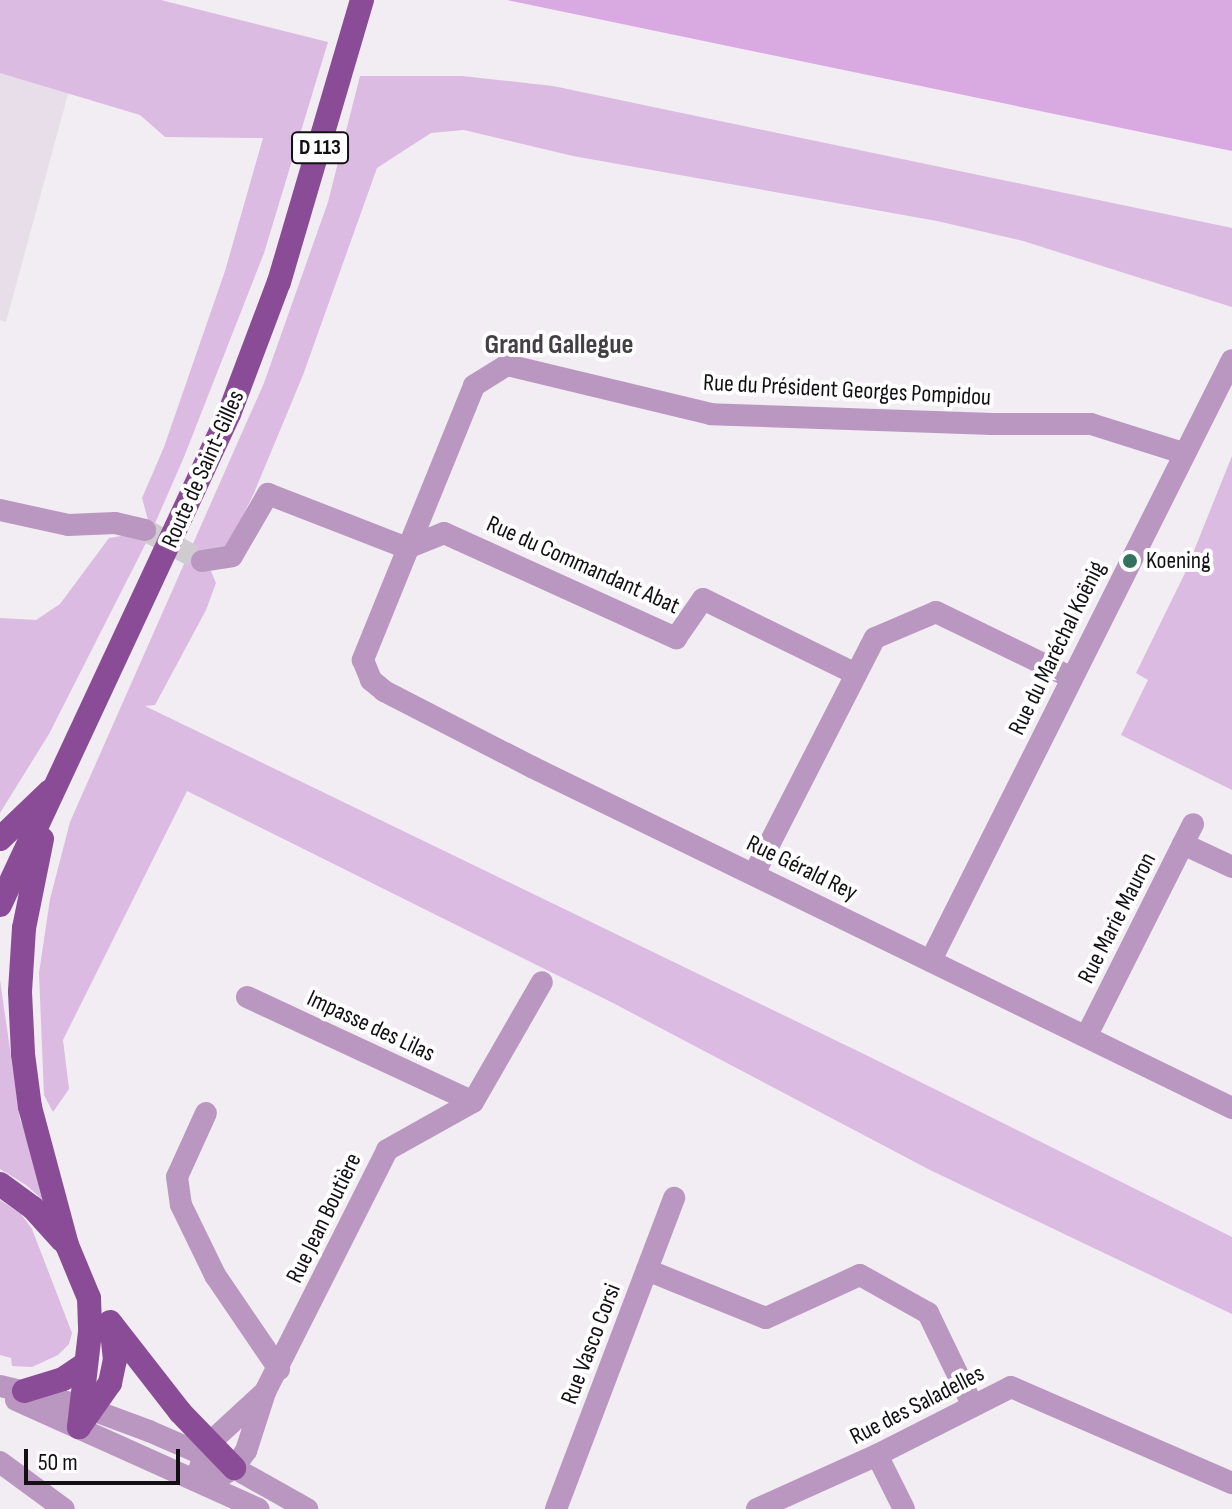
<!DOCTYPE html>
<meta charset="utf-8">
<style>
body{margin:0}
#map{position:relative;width:1232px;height:1509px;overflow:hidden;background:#f2ecf3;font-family:"Sofia Sans Condensed",sans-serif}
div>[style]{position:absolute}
.built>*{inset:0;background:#e8deea}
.green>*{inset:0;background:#dbbbe2}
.water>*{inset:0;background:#d9a9e2}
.minor-tunnel>*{height:22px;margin-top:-11px;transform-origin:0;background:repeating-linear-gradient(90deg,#d0cbd1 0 22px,transparent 0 33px)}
.minor>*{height:22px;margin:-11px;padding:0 11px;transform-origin:11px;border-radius:11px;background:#ba97c0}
.major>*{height:24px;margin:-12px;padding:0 12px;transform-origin:12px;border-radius:12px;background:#8a4c96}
.dots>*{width:22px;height:22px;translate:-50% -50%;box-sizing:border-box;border:4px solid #fff;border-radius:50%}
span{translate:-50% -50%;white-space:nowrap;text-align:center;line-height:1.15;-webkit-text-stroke:8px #fff;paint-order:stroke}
.shield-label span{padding:2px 6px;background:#fff;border:2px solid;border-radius:6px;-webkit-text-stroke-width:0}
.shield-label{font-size:22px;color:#121013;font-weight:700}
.street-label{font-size:24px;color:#121013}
.poi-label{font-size:24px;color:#121013}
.left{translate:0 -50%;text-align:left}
.quarter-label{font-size:28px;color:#433f44;font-weight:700}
.scale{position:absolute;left:24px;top:1449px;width:156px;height:36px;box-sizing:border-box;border:4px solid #121013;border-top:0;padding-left:10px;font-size:24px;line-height:28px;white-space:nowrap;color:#121013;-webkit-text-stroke:6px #fff;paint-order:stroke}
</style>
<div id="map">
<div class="built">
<div style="clip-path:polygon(0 61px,71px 83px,6px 322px,0 320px)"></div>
</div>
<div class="green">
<div style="clip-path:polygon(0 0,161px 0,328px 42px,264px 253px,184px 457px,149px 537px,49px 734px,0 813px,0 618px,36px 620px,60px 604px,109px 538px,133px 534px,148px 520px,142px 498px,164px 447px,225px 271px,263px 138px,165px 137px,140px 115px,0 73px)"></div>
<div style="clip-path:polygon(360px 76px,462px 76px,553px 86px,1232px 228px,1232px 307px,1023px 241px,937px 221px,573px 156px,464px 130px,431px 133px,377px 168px,303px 375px,254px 493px,229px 544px,210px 569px,216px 583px,206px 610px,155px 705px,145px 706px,870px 1057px,1232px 1237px,1232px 1314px,930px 1170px,613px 1003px,187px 791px,63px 1040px,69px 1089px,53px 1112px,44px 1095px,39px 973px,50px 899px,70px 822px,264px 383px,328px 202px)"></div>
<div style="clip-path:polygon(1232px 456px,1232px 790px,1121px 735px,1148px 680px,1136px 673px,1185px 573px)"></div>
<div style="clip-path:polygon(0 980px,20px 1119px,51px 1207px,26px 1185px,0 1169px)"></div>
<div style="clip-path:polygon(0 1200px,21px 1214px,32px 1229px,72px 1333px,69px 1344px,58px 1355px,32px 1367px,12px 1366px,11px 1358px,0 1355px)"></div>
</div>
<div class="water">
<div style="clip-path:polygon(507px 0,1232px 0,1232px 151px,863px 74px)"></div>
</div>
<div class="minor-tunnel">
<div style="left:145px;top:530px;width:65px;rotate:28.5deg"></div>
</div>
<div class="minor">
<div style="left:1183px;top:453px;width:96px;rotate:-162.5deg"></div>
<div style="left:1091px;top:424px;width:99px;rotate:180deg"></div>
<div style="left:992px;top:424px;width:281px;rotate:-178deg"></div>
<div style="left:711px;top:414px;width:210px;rotate:-166.5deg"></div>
<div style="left:507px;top:365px;width:39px;rotate:148deg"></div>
<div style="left:474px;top:386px;width:296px;rotate:112.1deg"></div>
<div style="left:363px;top:660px;width:22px;rotate:68deg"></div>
<div style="left:371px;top:680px;width:17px;rotate:40deg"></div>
<div style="left:384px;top:691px;width:166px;rotate:27.2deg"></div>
<div style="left:532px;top:767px;width:779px;rotate:25.97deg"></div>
<div style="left:0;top:510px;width:70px;rotate:12.4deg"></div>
<div style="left:68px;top:525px;width:47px;rotate:-2.4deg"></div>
<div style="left:115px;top:523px;width:31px;rotate:13deg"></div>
<div style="left:202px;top:561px;width:30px;rotate:-9deg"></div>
<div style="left:232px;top:556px;width:72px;rotate:-59.9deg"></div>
<div style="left:268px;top:494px;width:149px;rotate:21.2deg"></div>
<div style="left:407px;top:548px;width:40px;rotate:-22deg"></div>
<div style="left:444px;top:533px;width:255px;rotate:24.4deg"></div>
<div style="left:676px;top:638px;width:47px;rotate:-55.3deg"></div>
<div style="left:703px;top:599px;width:170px;rotate:26.1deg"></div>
<div style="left:1183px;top:844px;width:54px;rotate:25.1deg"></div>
<div style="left:754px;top:874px;width:265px;rotate:-62.9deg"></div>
<div style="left:875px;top:638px;width:66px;rotate:-23.1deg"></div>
<div style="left:936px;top:612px;width:151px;rotate:25.9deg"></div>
<div style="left:931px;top:960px;width:671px;rotate:-63.36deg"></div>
<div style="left:247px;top:997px;width:249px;rotate:24.9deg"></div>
<div style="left:1087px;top:1035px;width:236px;rotate:-63.3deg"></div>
<div style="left:206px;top:1113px;width:70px;rotate:114.4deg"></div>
<div style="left:177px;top:1177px;width:28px;rotate:82deg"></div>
<div style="left:181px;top:1205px;width:78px;rotate:64.1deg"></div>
<div style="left:215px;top:1275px;width:114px;rotate:55.8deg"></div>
<div style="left:647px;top:1270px;width:128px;rotate:22deg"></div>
<div style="left:766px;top:1318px;width:103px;rotate:-24.6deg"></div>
<div style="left:860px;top:1275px;width:78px;rotate:29.2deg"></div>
<div style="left:928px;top:1313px;width:101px;rotate:64.2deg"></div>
<div style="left:0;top:1386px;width:81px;rotate:13.5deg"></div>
<div style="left:79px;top:1405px;width:75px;rotate:20.4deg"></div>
<div style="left:149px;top:1431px;width:93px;rotate:23.5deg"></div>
<div style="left:234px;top:1468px;width:84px;rotate:29.3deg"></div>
<div style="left:265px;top:1392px;width:68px;rotate:137.4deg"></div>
<div style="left:215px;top:1438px;width:20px;rotate:123deg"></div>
<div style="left:204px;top:1455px;width:25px;rotate:108deg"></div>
<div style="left:196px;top:1479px;width:23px;rotate:-5deg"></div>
<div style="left:219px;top:1477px;width:17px;rotate:-31deg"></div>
<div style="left:234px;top:1468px;width:21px;rotate:-55deg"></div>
<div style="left:246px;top:1451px;width:62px;rotate:-72.1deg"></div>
<div style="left:265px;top:1392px;width:271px;rotate:-63.2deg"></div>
<div style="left:387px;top:1150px;width:98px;rotate:-29.2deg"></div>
<div style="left:473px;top:1102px;width:138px;rotate:-60.1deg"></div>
<div style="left:16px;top:1400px;width:266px;rotate:24.2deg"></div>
<div style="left:877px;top:1455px;width:60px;rotate:63.4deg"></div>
<div style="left:0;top:1462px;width:79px;rotate:36.3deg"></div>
<div style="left:556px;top:1509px;width:333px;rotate:-69.2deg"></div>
<div style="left:757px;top:1509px;width:132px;rotate:-24.2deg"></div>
<div style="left:877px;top:1455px;width:150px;rotate:-26.9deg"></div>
<div style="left:1011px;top:1387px;width:241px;rotate:23.5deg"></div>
</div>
<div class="major">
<div style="left:0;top:839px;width:69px;rotate:-43.8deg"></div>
<div style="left:42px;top:839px;width:91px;rotate:101.4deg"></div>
<div style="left:24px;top:928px;width:64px;rotate:93.6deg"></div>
<div style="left:20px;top:992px;width:62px;rotate:87.2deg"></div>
<div style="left:23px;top:1054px;width:53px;rotate:82.5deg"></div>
<div style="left:30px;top:1107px;width:143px;rotate:75deg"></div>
<div style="left:67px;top:1245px;width:57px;rotate:67.5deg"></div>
<div style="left:89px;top:1298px;width:34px;rotate:88deg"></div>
<div style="left:90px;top:1332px;width:96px;rotate:96.6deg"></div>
<div style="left:0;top:905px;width:542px;rotate:-65deg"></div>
<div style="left:229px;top:414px;width:141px;rotate:-69.3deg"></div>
<div style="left:279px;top:282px;width:294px;rotate:-73.6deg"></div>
<div style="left:0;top:1184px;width:41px;rotate:36deg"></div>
<div style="left:33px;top:1208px;width:43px;rotate:47.8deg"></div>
<div style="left:110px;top:1322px;width:114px;rotate:52.1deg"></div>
<div style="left:180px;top:1412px;width:78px;rotate:46deg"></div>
<div style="left:24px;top:1391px;width:41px;rotate:-17.1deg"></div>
<div style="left:63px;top:1379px;width:25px;rotate:-34deg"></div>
<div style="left:79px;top:1427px;width:54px;rotate:-54.8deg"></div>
<div style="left:110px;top:1383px;width:24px;rotate:-78deg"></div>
<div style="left:115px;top:1360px;width:36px;rotate:-96deg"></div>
</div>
<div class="dots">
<div style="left:1130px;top:561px;background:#34725f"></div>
</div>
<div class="shield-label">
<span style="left:320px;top:148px">D 113</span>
</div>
<div class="street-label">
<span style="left:847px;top:390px;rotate:3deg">Rue du Président Georges Pompidou</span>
<span style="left:203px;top:469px;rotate:-66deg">Route de Saint-Gilles</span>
<span style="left:583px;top:565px;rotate:24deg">Rue du Commandant Abat</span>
<span style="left:1057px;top:648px;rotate:-64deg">Rue du Maréchal Koënig</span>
<span style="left:802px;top:868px;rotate:26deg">Rue Gérald Rey</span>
<span style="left:1117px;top:918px;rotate:-63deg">Rue Marie Mauron</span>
<span style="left:371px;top:1026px;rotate:25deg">Impasse des Lilas</span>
<span style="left:324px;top:1218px;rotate:-64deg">Rue Jean Boutière</span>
<span style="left:591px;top:1344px;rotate:-69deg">Rue Vasco Corsi</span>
<span style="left:917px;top:1405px;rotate:-27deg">Rue des Saladelles</span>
</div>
<div class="poi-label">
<span class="left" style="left:1146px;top:561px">Koening</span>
</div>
<div class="quarter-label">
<span style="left:559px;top:345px">Grand Gallegue</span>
</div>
<div class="scale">50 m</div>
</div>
